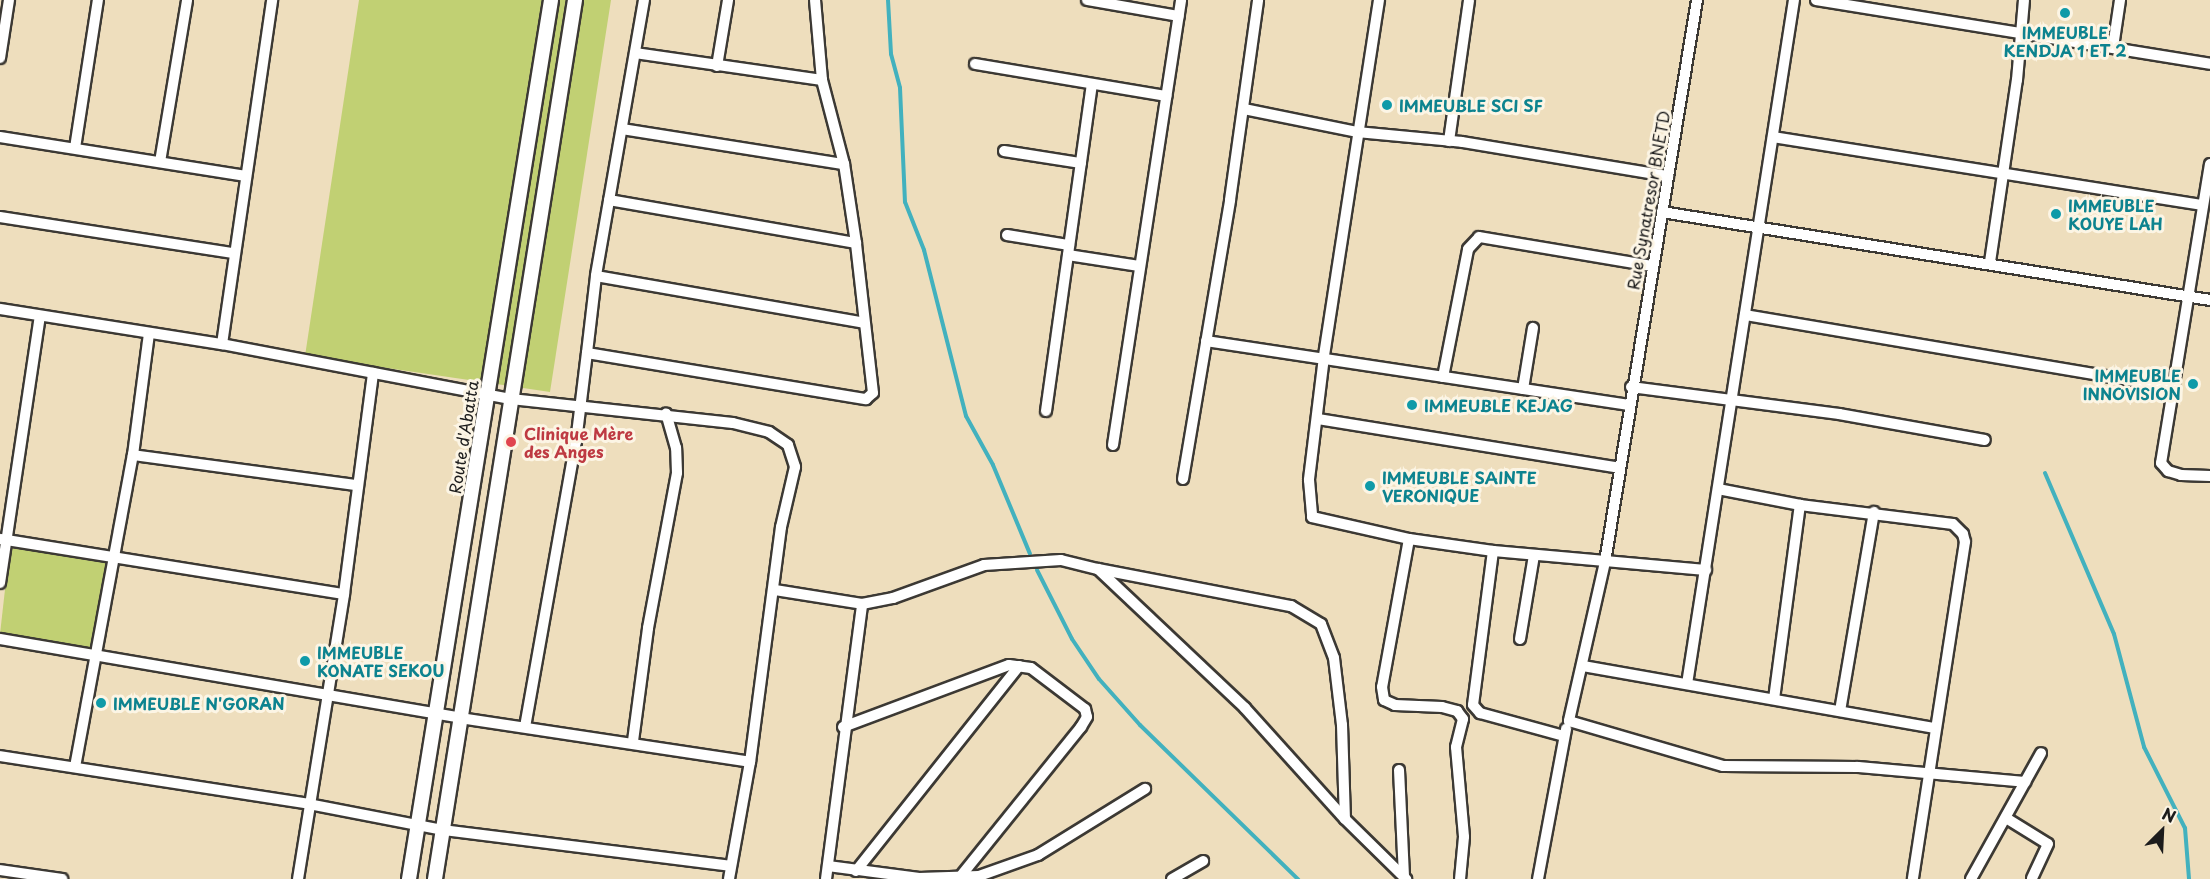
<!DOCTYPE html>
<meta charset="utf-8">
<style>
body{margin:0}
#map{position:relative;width:2210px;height:879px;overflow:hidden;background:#eedebd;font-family:"Playpen Sans",sans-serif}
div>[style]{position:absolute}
.green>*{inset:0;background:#c1d073}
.stream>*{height:4px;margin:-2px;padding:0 2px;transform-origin:2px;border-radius:2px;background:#42b1be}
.roads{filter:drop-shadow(2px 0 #3c3934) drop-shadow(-2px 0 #3c3934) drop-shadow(0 2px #3c3934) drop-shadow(0 -2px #3c3934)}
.minor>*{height:10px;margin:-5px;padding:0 5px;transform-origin:5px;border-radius:5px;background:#fff}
.tertiary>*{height:14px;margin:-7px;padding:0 7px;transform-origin:7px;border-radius:7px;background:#fff}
.dots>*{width:16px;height:16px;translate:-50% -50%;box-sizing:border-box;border:3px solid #fcf5e5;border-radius:50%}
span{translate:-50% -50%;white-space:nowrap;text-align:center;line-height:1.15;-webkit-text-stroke:6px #fcf5e5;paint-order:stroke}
.culture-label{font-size:16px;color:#0d838f;font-weight:700}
.left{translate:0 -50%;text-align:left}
.right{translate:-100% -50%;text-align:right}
.street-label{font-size:16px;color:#1c1c1c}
.health-label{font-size:16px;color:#be3a42;font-weight:700}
.north{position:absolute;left:2132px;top:801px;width:60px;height:60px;-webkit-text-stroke:4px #fcf5e5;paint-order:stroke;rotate:24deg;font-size:16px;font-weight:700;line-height:24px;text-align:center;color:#1c1c1c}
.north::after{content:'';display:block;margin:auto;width:21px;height:27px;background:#1c1c1c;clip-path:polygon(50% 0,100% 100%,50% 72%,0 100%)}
</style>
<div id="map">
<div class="green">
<div style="clip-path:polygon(359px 0,611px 0,550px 392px,305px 356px)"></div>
<div style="clip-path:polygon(10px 545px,113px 560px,93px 651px,0 634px)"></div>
</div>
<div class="stream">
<div style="left:888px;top:0;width:54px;rotate:86.8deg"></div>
<div style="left:891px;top:54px;width:35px;rotate:75deg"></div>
<div style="left:900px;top:88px;width:114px;rotate:87.5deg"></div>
<div style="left:905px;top:202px;width:52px;rotate:68.4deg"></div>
<div style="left:924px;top:250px;width:171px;rotate:75.8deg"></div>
<div style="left:966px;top:416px;width:56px;rotate:61.1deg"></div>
<div style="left:993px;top:465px;width:96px;rotate:67.4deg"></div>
<div style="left:2045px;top:473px;width:175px;rotate:66.8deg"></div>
<div style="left:2114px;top:634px;width:117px;rotate:75.1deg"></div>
<div style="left:2144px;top:747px;width:91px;rotate:63.2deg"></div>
<div style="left:2185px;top:828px;width:51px;rotate:85.5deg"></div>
<div style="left:1037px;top:570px;width:77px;rotate:63.1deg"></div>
<div style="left:1072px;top:639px;width:48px;rotate:56deg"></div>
<div style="left:1099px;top:679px;width:62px;rotate:48.3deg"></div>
<div style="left:1140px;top:725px;width:221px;rotate:44.3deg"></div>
</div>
<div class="roads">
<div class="minor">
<div style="left:644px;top:0;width:280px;rotate:99.9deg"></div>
<div style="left:596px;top:276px;width:78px;rotate:96.7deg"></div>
<div style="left:587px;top:353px;width:283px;rotate:9.4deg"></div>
<div style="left:866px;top:399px;width:9px;rotate:-41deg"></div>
<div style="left:873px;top:393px;width:151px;rotate:-96.5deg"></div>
<div style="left:856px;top:243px;width:80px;rotate:-98.6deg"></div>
<div style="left:844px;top:164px;width:87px;rotate:-104.7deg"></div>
<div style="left:822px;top:80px;width:80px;rotate:-95deg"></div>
<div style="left:1087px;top:0;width:93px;rotate:9.9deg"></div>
<div style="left:1379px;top:0;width:361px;rotate:98.8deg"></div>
<div style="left:1324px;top:357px;width:124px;rotate:97deg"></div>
<div style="left:1309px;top:480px;width:37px;rotate:85deg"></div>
<div style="left:1312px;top:517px;width:99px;rotate:12.8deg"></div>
<div style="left:1409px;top:539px;width:85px;rotate:8.1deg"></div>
<div style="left:1493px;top:551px;width:214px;rotate:5.1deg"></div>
<div style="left:1697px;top:0;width:569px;rotate:99.3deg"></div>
<div style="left:1605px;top:562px;width:163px;rotate:102.8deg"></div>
<div style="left:1569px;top:721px;width:160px;rotate:16.3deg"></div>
<div style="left:1723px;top:766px;width:135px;rotate:0.4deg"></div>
<div style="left:1858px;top:767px;width:168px;rotate:5.1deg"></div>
<div style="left:1816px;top:0;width:399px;rotate:9.2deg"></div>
<div style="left:2113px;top:47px;width:48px;rotate:-81.5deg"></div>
<div style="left:635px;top:53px;width:189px;rotate:8.2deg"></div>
<div style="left:0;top:58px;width:59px;rotate:-81.2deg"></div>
<div style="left:975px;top:64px;width:194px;rotate:9.5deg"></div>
<div style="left:717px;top:66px;width:67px;rotate:-80.5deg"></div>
<div style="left:1244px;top:109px;width:115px;rotate:11.5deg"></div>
<div style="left:1357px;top:132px;width:105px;rotate:5.4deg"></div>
<div style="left:1462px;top:142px;width:209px;rotate:9.4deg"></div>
<div style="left:622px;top:129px;width:225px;rotate:9deg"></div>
<div style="left:0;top:137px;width:249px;rotate:9deg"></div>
<div style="left:1773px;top:137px;width:435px;rotate:9deg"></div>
<div style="left:1449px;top:141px;width:142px;rotate:-81.9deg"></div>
<div style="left:75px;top:148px;width:150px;rotate:-81.2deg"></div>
<div style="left:1004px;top:151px;width:78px;rotate:8.9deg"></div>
<div style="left:160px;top:162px;width:164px;rotate:-80.5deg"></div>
<div style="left:2210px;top:164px;width:303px;rotate:99.3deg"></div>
<div style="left:2161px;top:463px;width:11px;rotate:49deg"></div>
<div style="left:2168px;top:471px;width:14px;rotate:17deg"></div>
<div style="left:2181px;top:475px;width:29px;rotate:2deg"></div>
<div style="left:609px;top:200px;width:251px;rotate:9.9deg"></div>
<div style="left:1662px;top:212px;width:555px;rotate:9.12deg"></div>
<div style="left:0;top:217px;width:236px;rotate:8.8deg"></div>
<div style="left:1007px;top:235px;width:63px;rotate:9.2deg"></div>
<div style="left:1068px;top:255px;width:72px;rotate:8.8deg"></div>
<div style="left:1990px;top:262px;width:184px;rotate:-81.6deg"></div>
<div style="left:2017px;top:80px;width:80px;rotate:-85deg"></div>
<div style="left:596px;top:276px;width:272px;rotate:9.9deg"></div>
<div style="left:0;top:309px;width:225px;rotate:9deg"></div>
<div style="left:222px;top:344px;width:294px;rotate:10.8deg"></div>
<div style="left:511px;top:399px;width:223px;rotate:6.2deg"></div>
<div style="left:733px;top:423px;width:37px;rotate:14deg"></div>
<div style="left:769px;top:432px;width:23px;rotate:34deg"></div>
<div style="left:788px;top:445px;width:23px;rotate:72deg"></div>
<div style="left:795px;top:467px;width:62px;rotate:103.1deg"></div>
<div style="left:781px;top:527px;width:237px;rotate:97.5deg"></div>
<div style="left:750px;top:762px;width:119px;rotate:100.2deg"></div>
<div style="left:1745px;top:315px;width:431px;rotate:9.6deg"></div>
<div style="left:1206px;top:341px;width:428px;rotate:8.6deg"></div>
<div style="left:222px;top:344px;width:348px;rotate:-81.7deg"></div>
<div style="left:1443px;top:377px;width:130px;rotate:-78.9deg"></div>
<div style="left:1468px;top:249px;width:16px;rotate:-47deg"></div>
<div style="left:1479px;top:237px;width:175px;rotate:9.5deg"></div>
<div style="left:1631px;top:387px;width:210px;rotate:7.4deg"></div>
<div style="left:1839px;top:414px;width:148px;rotate:10.1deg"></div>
<div style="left:1523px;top:389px;width:62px;rotate:-80.7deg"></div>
<div style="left:1046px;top:411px;width:329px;rotate:-82deg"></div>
<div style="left:1318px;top:419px;width:305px;rotate:9.2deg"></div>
<div style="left:1113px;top:445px;width:450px;rotate:-81.3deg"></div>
<div style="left:133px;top:455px;width:225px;rotate:7.7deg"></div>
<div style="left:1183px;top:479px;width:283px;rotate:-80.4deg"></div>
<div style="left:1230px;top:200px;width:202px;rotate:-82deg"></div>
<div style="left:1718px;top:489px;width:84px;rotate:11deg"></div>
<div style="left:1800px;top:505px;width:154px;rotate:7.1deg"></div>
<div style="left:1953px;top:524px;width:14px;rotate:45deg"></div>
<div style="left:1963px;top:534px;width:8px;rotate:76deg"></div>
<div style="left:1965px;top:542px;width:341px;rotate:98.8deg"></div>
<div style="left:0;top:539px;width:348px;rotate:9.1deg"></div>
<div style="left:1409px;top:539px;width:150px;rotate:100.3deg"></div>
<div style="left:1382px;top:687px;width:13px;rotate:81deg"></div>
<div style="left:1384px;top:700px;width:12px;rotate:24deg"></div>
<div style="left:1395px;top:705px;width:47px;rotate:2.4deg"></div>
<div style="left:1442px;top:707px;width:16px;rotate:15deg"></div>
<div style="left:1457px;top:711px;width:10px;rotate:53deg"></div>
<div style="left:1463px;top:719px;width:29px;rotate:104deg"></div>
<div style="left:1456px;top:747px;width:90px;rotate:84.9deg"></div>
<div style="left:1464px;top:837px;width:42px;rotate:95.4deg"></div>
<div style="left:1493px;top:551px;width:155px;rotate:97.4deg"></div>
<div style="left:1473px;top:705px;width:11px;rotate:49deg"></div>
<div style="left:1480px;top:713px;width:87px;rotate:15.3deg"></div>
<div style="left:1098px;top:569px;width:197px;rotate:10.9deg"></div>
<div style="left:1291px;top:606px;width:35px;rotate:31deg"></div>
<div style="left:1321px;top:624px;width:36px;rotate:69deg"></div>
<div style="left:1334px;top:658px;width:67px;rotate:83.2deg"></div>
<div style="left:1342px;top:725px;width:94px;rotate:88.2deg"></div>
<div style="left:0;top:583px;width:270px;rotate:-81.5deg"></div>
<div style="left:775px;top:590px;width:88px;rotate:9.1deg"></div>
<div style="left:862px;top:604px;width:32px;rotate:-11deg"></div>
<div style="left:893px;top:598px;width:97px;rotate:-19.9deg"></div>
<div style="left:984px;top:565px;width:77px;rotate:-3.7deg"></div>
<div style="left:1061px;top:560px;width:38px;rotate:14deg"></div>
<div style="left:1098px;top:569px;width:202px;rotate:43.4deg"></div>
<div style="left:1245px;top:708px;width:149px;rotate:48deg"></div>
<div style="left:1345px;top:819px;width:86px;rotate:44.5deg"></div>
<div style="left:0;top:639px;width:467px;rotate:9.7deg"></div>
<div style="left:460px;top:718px;width:293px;rotate:8.6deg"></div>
<div style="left:1520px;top:639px;width:85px;rotate:-80.5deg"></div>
<div style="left:1583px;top:666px;width:356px;rotate:10deg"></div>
<div style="left:1687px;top:684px;width:692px;rotate:-81.11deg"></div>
<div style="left:1774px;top:699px;width:196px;rotate:-82.4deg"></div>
<div style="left:1840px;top:711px;width:202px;rotate:-80.3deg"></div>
<div style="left:525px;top:727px;width:290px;rotate:-79.9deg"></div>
<div style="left:576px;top:442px;width:90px;rotate:-83deg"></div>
<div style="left:843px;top:727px;width:177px;rotate:-20.5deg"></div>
<div style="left:1009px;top:665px;width:22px;rotate:8deg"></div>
<div style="left:1031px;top:668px;width:68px;rotate:37.2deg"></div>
<div style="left:1085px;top:709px;width:8px;rotate:76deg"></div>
<div style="left:1087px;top:717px;width:12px;rotate:121deg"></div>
<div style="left:1081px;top:727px;width:193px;rotate:128.9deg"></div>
<div style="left:633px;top:741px;width:114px;rotate:-82.4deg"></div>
<div style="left:648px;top:628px;width:158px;rotate:-79.4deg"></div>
<div style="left:677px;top:473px;width:25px;rotate:-92deg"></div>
<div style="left:676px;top:448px;width:36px;rotate:-106deg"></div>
<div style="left:0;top:756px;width:313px;rotate:8.8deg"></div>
<div style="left:309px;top:804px;width:136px;rotate:11deg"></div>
<div style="left:443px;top:830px;width:290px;rotate:7.1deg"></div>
<div style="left:75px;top:767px;width:317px;rotate:-79.5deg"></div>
<div style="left:133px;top:455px;width:123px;rotate:-82.5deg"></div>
<div style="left:1399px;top:770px;width:108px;rotate:87.3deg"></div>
<div style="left:2006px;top:818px;width:49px;rotate:31.8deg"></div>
<div style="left:2048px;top:844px;width:38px;rotate:115deg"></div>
<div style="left:828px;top:866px;width:92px;rotate:7.5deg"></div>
<div style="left:919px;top:878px;width:60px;rotate:-1.9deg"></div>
<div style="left:979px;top:876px;width:63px;rotate:-19.6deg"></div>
<div style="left:1038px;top:855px;width:126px;rotate:-31.7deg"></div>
<div style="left:0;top:870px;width:63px;rotate:8.3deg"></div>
<div style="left:856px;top:871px;width:262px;rotate:-51.5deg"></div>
<div style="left:298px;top:879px;width:289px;rotate:-80.8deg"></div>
<div style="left:344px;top:594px;width:223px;rotate:-82.5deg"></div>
<div style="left:826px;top:879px;width:277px;rotate:-82.5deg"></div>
<div style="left:1172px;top:879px;width:36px;rotate:-30deg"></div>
<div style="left:1538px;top:879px;width:153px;rotate:-79.4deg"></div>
<div style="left:1971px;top:879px;width:144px;rotate:-60.9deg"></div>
</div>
<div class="tertiary">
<div style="left:409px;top:879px;width:890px;rotate:-80.82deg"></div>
<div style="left:435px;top:879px;width:890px;rotate:-80.95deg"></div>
</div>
</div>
<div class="dots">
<div style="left:2065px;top:13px;background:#0f9aa8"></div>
<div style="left:1387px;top:105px;background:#0f9aa8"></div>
<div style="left:2056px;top:214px;background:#0f9aa8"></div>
<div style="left:2193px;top:384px;background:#0f9aa8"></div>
<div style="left:1412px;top:405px;background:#0f9aa8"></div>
<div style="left:511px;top:442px;background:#e0444e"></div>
<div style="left:1370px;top:486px;background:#0f9aa8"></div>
<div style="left:305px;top:661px;background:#0f9aa8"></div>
<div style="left:101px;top:703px;background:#0f9aa8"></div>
</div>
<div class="culture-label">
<span style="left:2065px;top:41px">IMMEUBLE<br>KENDJA 1 ET 2</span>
<span class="left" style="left:1399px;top:105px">IMMEUBLE SCI SF</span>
<span class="left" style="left:2068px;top:214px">IMMEUBLE<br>KOUYE LAH</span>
<span class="right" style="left:2181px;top:384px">IMMEUBLE<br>INNOVISION</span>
<span class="left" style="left:1424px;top:405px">IMMEUBLE KEJAG</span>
<span class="left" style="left:1382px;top:486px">IMMEUBLE SAINTE<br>VERONIQUE</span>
<span class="left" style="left:317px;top:661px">IMMEUBLE<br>KONATE SEKOU</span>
<span class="left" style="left:113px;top:703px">IMMEUBLE N'GORAN</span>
</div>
<div class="street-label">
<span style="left:1648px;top:200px;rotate:-80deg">Rue Synatresor BNETD</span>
<span style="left:463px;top:437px;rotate:-81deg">Route d'Abatta</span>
</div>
<div class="health-label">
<span class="left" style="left:524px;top:442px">Clinique Mère<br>des Anges</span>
</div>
<div class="north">N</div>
</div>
